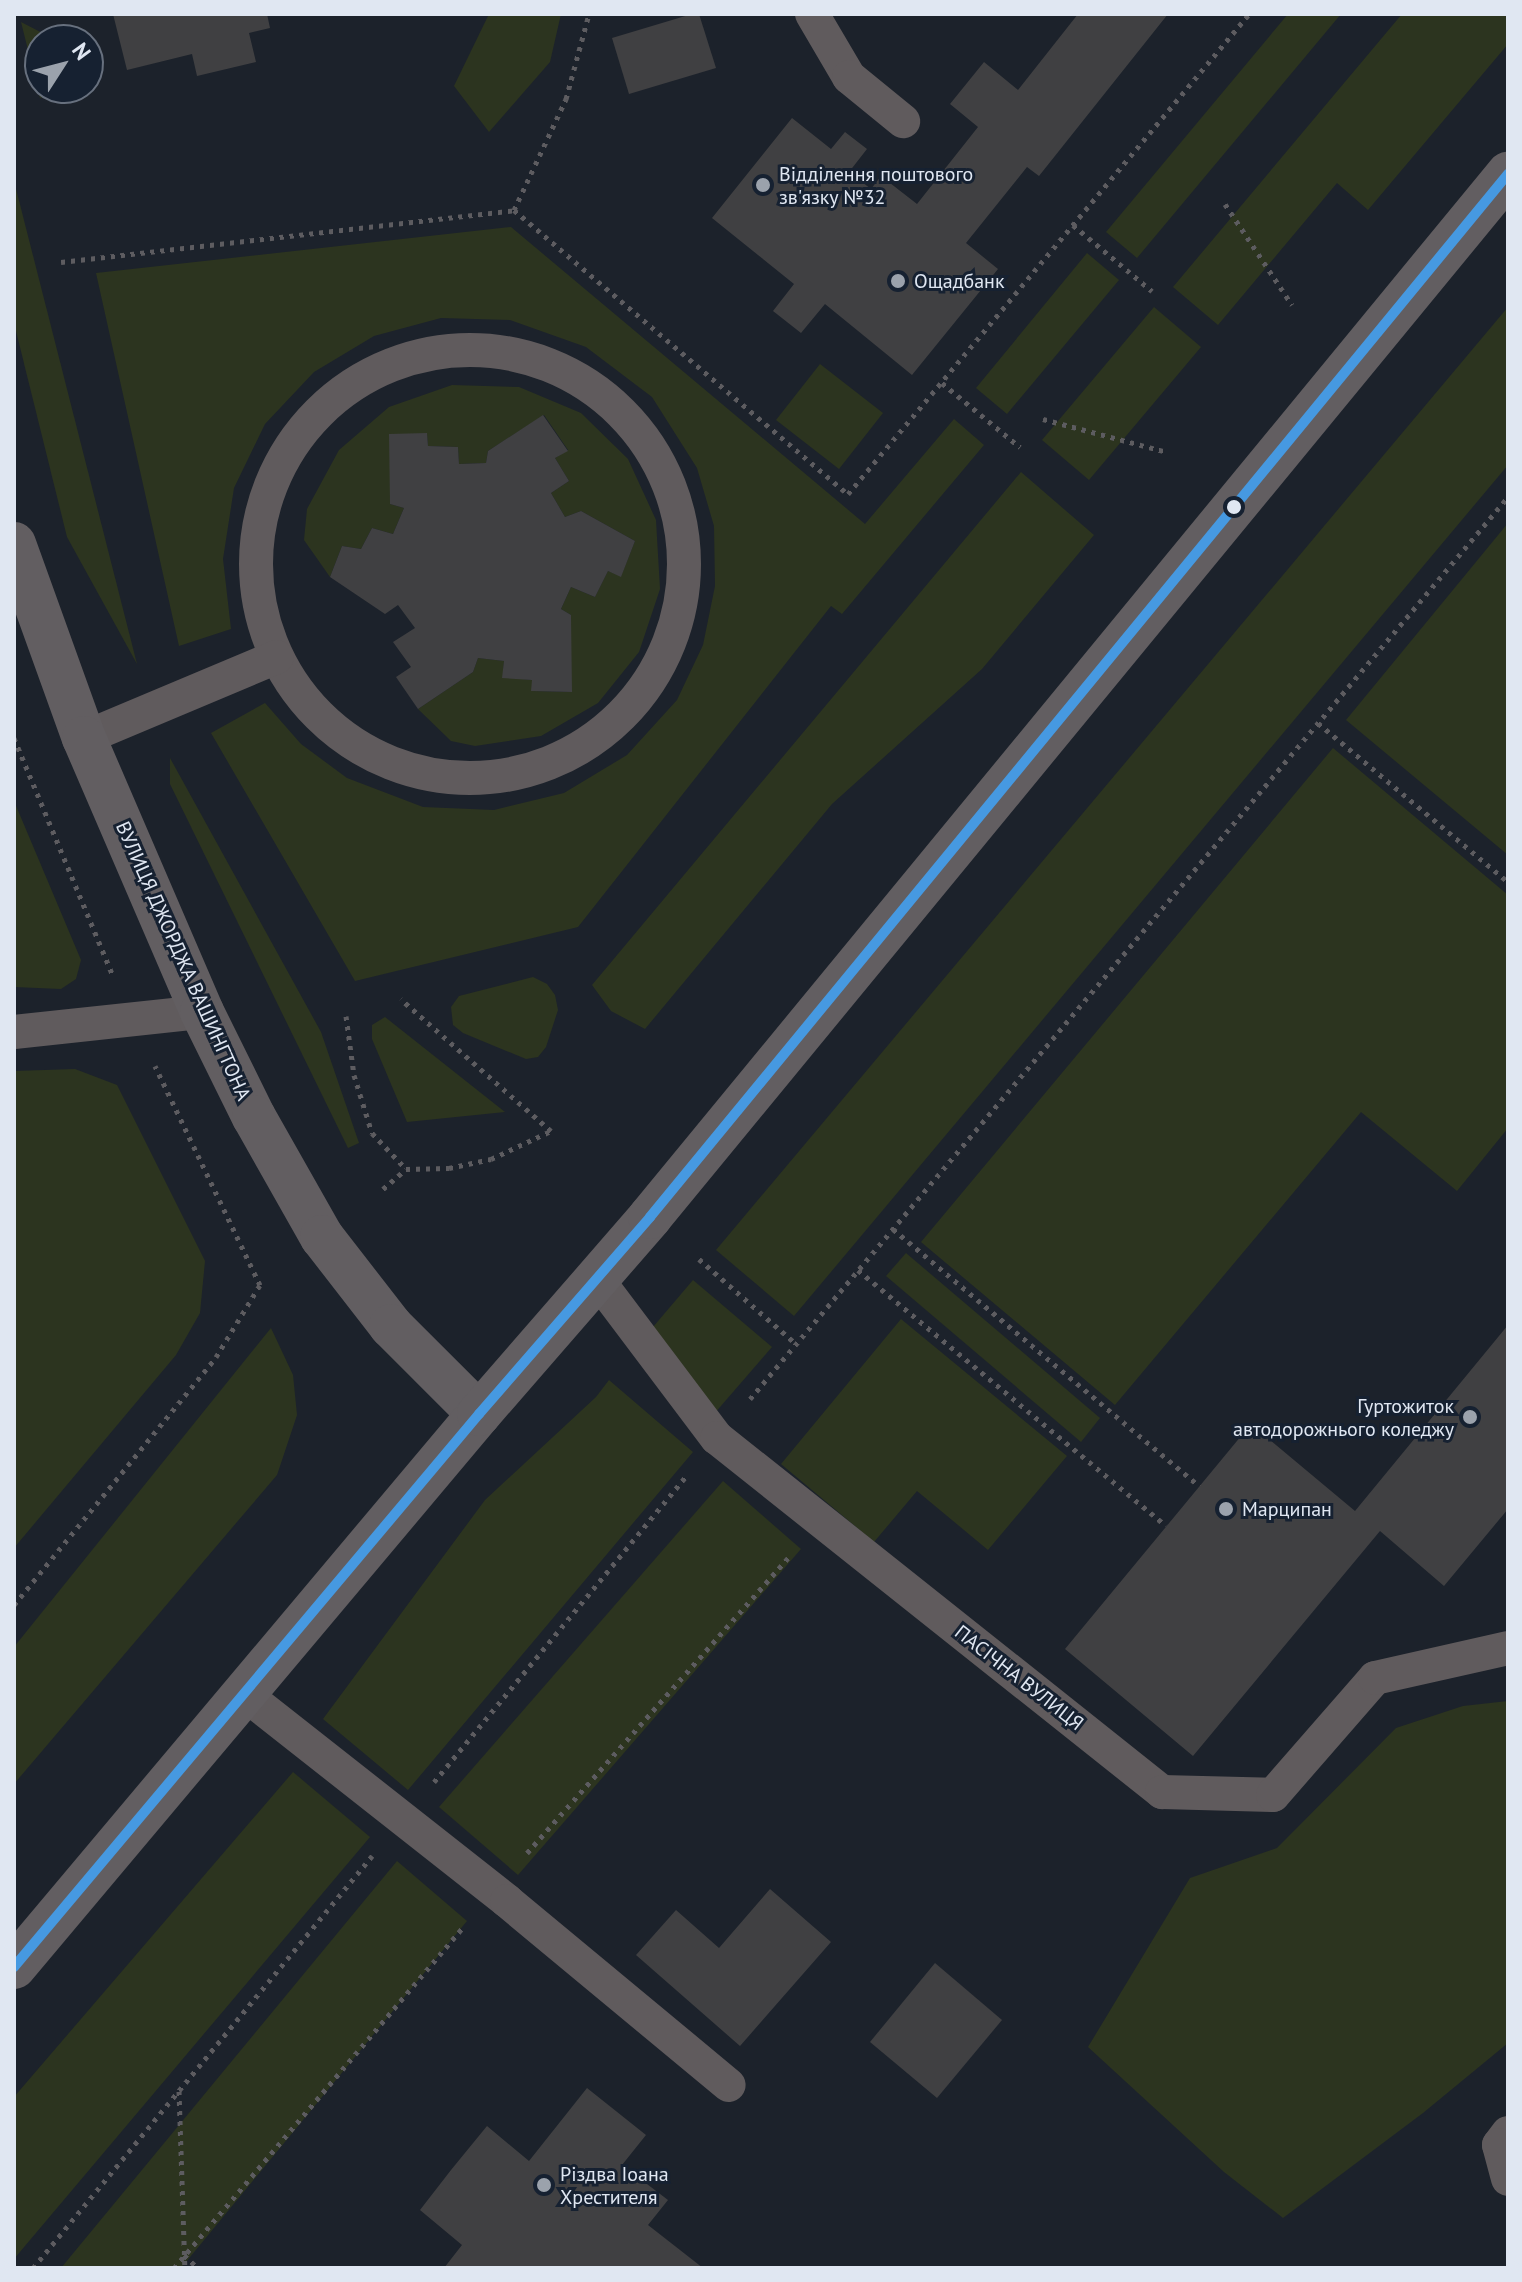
<!DOCTYPE html>
<meta charset="utf-8">
<style>
body{margin:0}
#map{position:relative;width:1522px;height:2282px;overflow:hidden;background:#1c222b;font-family:"PT Sans",sans-serif}
div>[style]{position:absolute}
.green>*{inset:0;background:#2c341f}
.building>*{inset:0;background:#404042}
.path>*{height:5px;margin-top:-2.5px;transform-origin:0;background:repeating-linear-gradient(90deg,#5d5c60 0 4px,transparent 0 10px)}
.lane>*{height:34px;margin:-17px;padding:0 17px;transform-origin:17px;border-radius:17px;background:#605b5d}
.lane>.ring{margin:-17px;padding:0;box-sizing:content-box;background:none;border:34px solid #605b5d;border-radius:50%}
.secondary>*{height:44px;margin:-22px;padding:0 22px;transform-origin:22px;border-radius:22px;background:#625e61}
.bus-1>*{height:10px;margin:-5px;padding:0 5px;transform-origin:5px;border-radius:5px;background:#4699e1}
.dots>*{width:22px;height:22px;translate:-50% -50%;box-sizing:border-box;border:4px solid #162131;border-radius:50%}
span{translate:-50% -50%;white-space:nowrap;text-align:center;line-height:1.15;-webkit-text-stroke:6px #162131;paint-order:stroke}
.poi-label{font-size:20px;color:#e0e7f2}
.left{translate:0 -50%;text-align:left}
.right{translate:-100% -50%;text-align:right}
.street-label{font-size:20px;color:#e0e7f2}
.frame{position:absolute;inset:0;border:16px solid #e0e7f2;pointer-events:none}
.north{position:absolute;left:24px;top:24px;width:80px;height:80px;box-sizing:border-box;background:#162131;border:2px solid #67707e;border-radius:50%;rotate:54deg;font-size:22px;font-weight:700;line-height:32px;text-align:center;color:#e0e7f2}
.north::after{content:'';display:block;margin:auto;width:28px;height:36px;background:#9ba2ac;clip-path:polygon(50% 0,100% 100%,50% 72%,0 100%)}
</style>
<div id="map">
<div class="green">
<div style="clip-path:polygon(489px 14px,561px 14px,550px 62px,489px 132px,454px 86px)"></div>
<div style="clip-path:polygon(1288px 14px,1341px 14px,1137px 258px,1106px 232px)"></div>
<div style="clip-path:polygon(1402px 14px,1508px 14px,1508px 44px,1368px 210px,1337px 183px,1218px 325px,1173px 287px)"></div>
<div style="clip-path:polygon(21px 22px,56px 40px,40px 40px,40px 88px,77px 88px,40px 98px)"></div>
<div style="clip-path:polygon(14px 181px,137px 664px,67px 537px,14px 323px)"></div>
<div style="clip-path:polygon(511px 227px,865px 524px,954px 419px,984px 445px,842px 614px,831px 606px,578px 927px,355px 981px,211px 733px,265px 703px,301px 744px,347px 778px,423px 807px,494px 810px,564px 793px,627px 755px,677px 700px,703px 645px,715px 586px,714px 526px,697px 468px,652px 397px,586px 347px,510px 320px,441px 318px,374px 336px,314px 372px,265px 424px,234px 488px,223px 559px,231px 629px,179px 646px,96px 273px)"></div>
<div style="clip-path:polygon(1087px 253px,1119px 280px,1007px 414px,976px 388px)"></div>
<div style="clip-path:polygon(1154px 307px,1201px 347px,1089px 480px,1042px 440px)"></div>
<div style="clip-path:polygon(1508px 307px,1508px 465px,794px 1316px,716px 1250px)"></div>
<div style="clip-path:polygon(820px 364px,883px 413px,839px 469px,776px 420px)"></div>
<div style="clip-path:polygon(452px 385px,519px 387px,581px 413px,628px 459px,656px 520px,660px 589px,639px 652px,598px 703px,541px 736px,475px 746px,451px 741px,418px 709px,473px 672px,478px 658px,504px 661px,503px 677px,532px 680px,532px 691px,571px 692px,571px 615px,561px 609px,571px 587px,595px 597px,608px 571px,621px 576px,635px 541px,581px 511px,565px 517px,551px 493px,569px 481px,555px 458px,568px 450px,544px 415px,488px 451px,486px 463px,459px 464px,458px 447px,428px 446px,427px 434px,390px 504px,404px 508px,393px 534px,372px 528px,361px 549px,342px 546px,330px 577px,304px 540px,307px 509px,339px 450px,389px 407px)"></div>
<div style="clip-path:polygon(1021px 472px,1094px 535px,982px 669px,832px 804px,645px 1029px,611px 1011px,592px 985px)"></div>
<div style="clip-path:polygon(1508px 523px,1508px 855px,1346px 720px)"></div>
<div style="clip-path:polygon(1333px 748px,1508px 895px,1508px 1128px,1457px 1191px,1361px 1112px,1115px 1405px,921px 1242px)"></div>
<div style="clip-path:polygon(170px 758px,321px 1032px,359px 1143px,348px 1148px,170px 784px)"></div>
<div style="clip-path:polygon(14px 801px,81px 960px,76px 979px,61px 989px,14px 987px)"></div>
<div style="clip-path:polygon(533px 977px,547px 984px,555px 995px,558px 1010px,546px 1047px,538px 1057px,526px 1059px,463px 1033px,453px 1025px,451px 1007px,459px 996px)"></div>
<div style="clip-path:polygon(385px 1017px,505px 1112px,407px 1122px,372px 1039px,372px 1025px)"></div>
<div style="clip-path:polygon(75px 1069px,117px 1085px,205px 1261px,200px 1313px,176px 1355px,14px 1548px,14px 1071px)"></div>
<div style="clip-path:polygon(906px 1253px,1100px 1418px,1081px 1442px,886px 1276px)"></div>
<div style="clip-path:polygon(693px 1280px,772px 1347px,714px 1414px,636px 1347px)"></div>
<div style="clip-path:polygon(901px 1319px,1067px 1456px,988px 1550px,917px 1491px,874px 1542px,781px 1464px)"></div>
<div style="clip-path:polygon(271px 1328px,293px 1375px,297px 1415px,277px 1475px,14px 1784px,14px 1647px)"></div>
<div style="clip-path:polygon(609px 1380px,693px 1452px,408px 1790px,323px 1719px,485px 1500px,596px 1397px)"></div>
<div style="clip-path:polygon(723px 1481px,801px 1549px,518px 1875px,439px 1807px)"></div>
<div style="clip-path:polygon(1508px 1701px,1508px 2043px,1423px 2113px,1283px 2218px,1224px 2172px,1088px 2047px,1190px 1878px,1277px 1848px,1396px 1728px,1463px 1706px)"></div>
<div style="clip-path:polygon(293px 1772px,370px 1837px,14px 2259px,14px 2097px)"></div>
<div style="clip-path:polygon(397px 1861px,467px 1921px,181px 2268px,61px 2268px)"></div>
</div>
<div class="building">
<div style="clip-path:polygon(113px 14px,267px 14px,270px 28px,249px 33px,256px 62px,197px 76px,192px 54px,127px 70px)"></div>
<div style="clip-path:polygon(692px 14px,699px 14px,716px 68px,629px 94px,612px 38px)"></div>
<div style="clip-path:polygon(1078px 14px,1168px 14px,1039px 176px,1027px 167px,966px 243px,998px 269px,912px 375px,825px 304px,801px 333px,773px 311px,794px 284px,712px 218px,792px 118px,831px 149px,845px 132px,867px 149px,849px 172px,871px 189px,881px 176px,917px 204px,978px 127px,950px 104px,984px 62px,1018px 90px)"></div>
<div style="clip-path:polygon(543px 415px,568px 451px,555px 458px,569px 481px,551px 493px,565px 517px,581px 511px,635px 541px,621px 577px,608px 571px,595px 597px,571px 587px,561px 609px,571px 615px,572px 692px,531px 691px,532px 680px,502px 678px,504px 661px,478px 658px,473px 672px,418px 709px,396px 677px,411px 667px,393px 642px,415px 628px,398px 605px,385px 614px,330px 577px,342px 546px,361px 549px,372px 528px,393px 534px,404px 508px,390px 504px,389px 434px,427px 433px,428px 446px,458px 447px,459px 464px,486px 463px,488px 451px)"></div>
<div style="clip-path:polygon(1508px 1325px,1508px 1509px,1444px 1586px,1380px 1531px,1193px 1756px,1065px 1649px,1251px 1424px,1355px 1511px)"></div>
<div style="clip-path:polygon(770px 1889px,831px 1942px,740px 2046px,636px 1955px,676px 1910px,719px 1948px)"></div>
<div style="clip-path:polygon(935px 1963px,1002px 2020px,937px 2098px,870px 2042px)"></div>
<div style="clip-path:polygon(587px 2088px,646px 2135px,622px 2165px,668px 2200px,648px 2225px,703px 2268px,444px 2268px,462px 2245px,420px 2210px,451px 2170px,487px 2126px,529px 2161px)"></div>
</div>
<div class="path">
<div style="left:1225px;top:204px;width:121px;rotate:56.4deg"></div>
<div style="left:514px;top:210px;width:438px;rotate:40.4deg"></div>
<div style="left:848px;top:494px;width:625px;rotate:-50.12deg"></div>
<div style="left:1073px;top:225px;width:103px;rotate:39.9deg"></div>
<div style="left:61px;top:262px;width:456px;rotate:-6.5deg"></div>
<div style="left:514px;top:210px;width:123px;rotate:-64.9deg"></div>
<div style="left:566px;top:99px;width:88px;rotate:-74.9deg"></div>
<div style="left:942px;top:383px;width:101px;rotate:39.4deg"></div>
<div style="left:1043px;top:419px;width:128px;rotate:14.9deg"></div>
<div style="left:1318px;top:723px;width:248px;rotate:39.9deg"></div>
<div style="left:14px;top:738px;width:255px;rotate:67.4deg"></div>
<div style="left:346px;top:1016px;width:60px;rotate:82.3deg"></div>
<div style="left:354px;top:1075px;width:61px;rotate:72.8deg"></div>
<div style="left:372px;top:1133px;width:50px;rotate:46.6deg"></div>
<div style="left:383px;top:1189px;width:30px;rotate:-41deg"></div>
<div style="left:406px;top:1169px;width:43px;rotate:-1.3deg"></div>
<div style="left:449px;top:1168px;width:43px;rotate:-12.1deg"></div>
<div style="left:491px;top:1159px;width:66px;rotate:-25deg"></div>
<div style="left:551px;top:1131px;width:200px;rotate:-138.7deg"></div>
<div style="left:893px;top:1229px;width:400px;rotate:40deg"></div>
<div style="left:699px;top:1259px;width:129px;rotate:41.2deg"></div>
<div style="left:858px;top:1270px;width:400px;rotate:39.7deg"></div>
<div style="left:750px;top:1399px;width:1178px;rotate:-49.96deg"></div>
<div style="left:14px;top:1605px;width:320px;rotate:-50.8deg"></div>
<div style="left:216px;top:1357px;width:84px;rotate:-58.6deg"></div>
<div style="left:260px;top:1285px;width:243px;rotate:-115.6deg"></div>
<div style="left:434px;top:1782px;width:398px;rotate:-50.5deg"></div>
<div style="left:527px;top:1853px;width:394px;rotate:-48.5deg"></div>
<div style="left:179px;top:2091px;width:177px;rotate:88.1deg"></div>
<div style="left:184px;top:2255px;width:19px;rotate:43deg"></div>
<div style="left:33px;top:2268px;width:534px;rotate:-50.55deg"></div>
<div style="left:174px;top:2268px;width:447px;rotate:-49.7deg"></div>
</div>
<div class="lane">
<div style="left:812px;top:14px;width:73px;rotate:59.6deg"></div>
<div style="left:849px;top:77px;width:70px;rotate:39.2deg"></div>
<div class="ring" style="left:256px;top:350px;width:394px;height:394px"></div>
<div style="left:84px;top:738px;width:209px;rotate:-22.8deg"></div>
<div style="left:14px;top:1032px;width:189px;rotate:-6.1deg"></div>
<div style="left:597px;top:1279px;width:199px;rotate:53deg"></div>
<div style="left:717px;top:1438px;width:569px;rotate:38.5deg"></div>
<div style="left:1162px;top:1792px;width:111px;rotate:1.5deg"></div>
<div style="left:1273px;top:1795px;width:155px;rotate:-48.9deg"></div>
<div style="left:1375px;top:1678px;width:136px;rotate:-12.7deg"></div>
<div style="left:243px;top:1693px;width:336px;rotate:38.2deg"></div>
<div style="left:507px;top:1901px;width:288px;rotate:39.7deg"></div>
<div style="left:1508px;top:2133px;width:15px;rotate:127deg"></div>
<div style="left:1499px;top:2145px;width:35px;rotate:75deg"></div>
</div>
<div class="secondary">
<div style="left:14px;top:544px;width:206px;rotate:70.2deg"></div>
<div style="left:84px;top:738px;width:298px;rotate:66.7deg"></div>
<div style="left:202px;top:1012px;width:117px;rotate:63.7deg"></div>
<div style="left:254px;top:1117px;width:138px;rotate:60.5deg"></div>
<div style="left:322px;top:1237px;width:113px;rotate:52.2deg"></div>
<div style="left:391px;top:1326px;width:124px;rotate:45deg"></div>
<div style="left:14px;top:1967px;width:723px;rotate:-49.94deg"></div>
<div style="left:479px;top:1414px;width:261px;rotate:-49deg"></div>
<div style="left:650px;top:1217px;width:1351px;rotate:-50.56deg"></div>
</div>
<div class="bus-1">
<div style="left:14px;top:1967px;width:723px;rotate:-49.94deg"></div>
<div style="left:479px;top:1414px;width:261px;rotate:-49deg"></div>
<div style="left:650px;top:1217px;width:1351px;rotate:-50.56deg"></div>
</div>
<div class="dots">
<div style="left:763px;top:185px;background:#9ba2ac"></div>
<div style="left:898px;top:281px;background:#9ba2ac"></div>
<div style="left:1234px;top:507px;background:#e0e7f2"></div>
<div style="left:1470px;top:1417px;background:#9ba2ac"></div>
<div style="left:1226px;top:1509px;background:#9ba2ac"></div>
<div style="left:544px;top:2185px;background:#9ba2ac"></div>
</div>
<div class="poi-label">
<span class="left" style="left:779px;top:186px">Відділення поштового<br>зв'язку №32</span>
<span class="left" style="left:914px;top:281px">Ощадбанк</span>
<span class="right" style="left:1454px;top:1418px">Гуртожиток<br>автодорожнього коледжу</span>
<span class="left" style="left:1242px;top:1509px">Марципан</span>
<span class="left" style="left:560px;top:2186px">Різдва Іоана<br>Хрестителя</span>
</div>
<div class="street-label">
<span style="left:183px;top:961px;rotate:66deg">ВУЛИЦЯ ДЖОРДЖА ВАШИНГТОНА</span>
<span style="left:1019px;top:1678px;rotate:38deg">ПАСІЧНА ВУЛИЦЯ</span>
</div>
<div class="frame"></div>
<div class="north">N</div>
</div>
